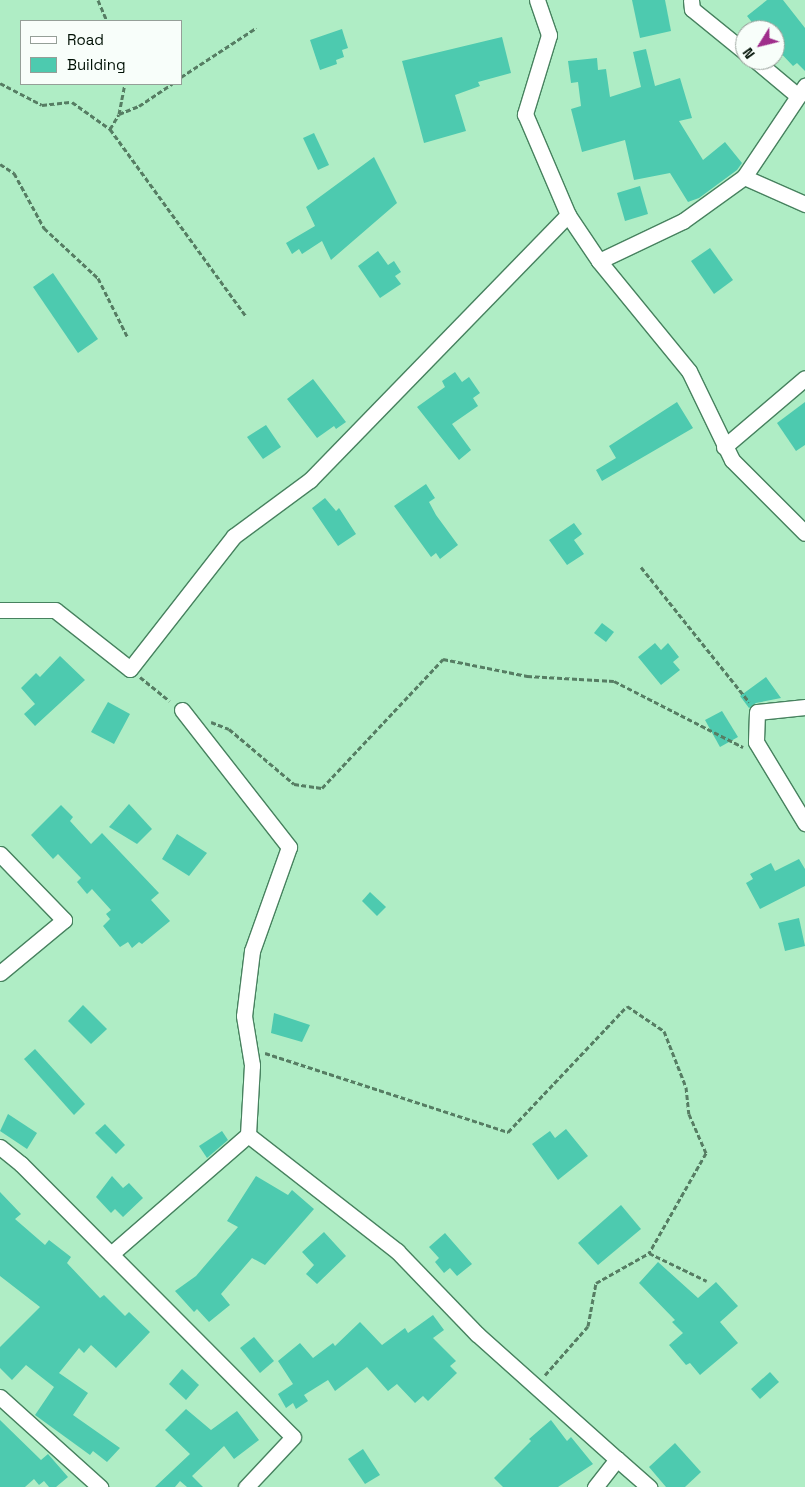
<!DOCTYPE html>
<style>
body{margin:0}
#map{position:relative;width:805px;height:1487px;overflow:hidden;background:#afedc5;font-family:"Space Grotesk",sans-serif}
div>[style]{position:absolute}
.building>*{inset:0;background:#4dcaaf}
.path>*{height:3px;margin-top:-1.5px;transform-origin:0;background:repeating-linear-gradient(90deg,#567d63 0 5px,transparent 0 7.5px)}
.roads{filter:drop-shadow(1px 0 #47825f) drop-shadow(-1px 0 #47825f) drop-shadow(0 1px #47825f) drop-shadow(0 -1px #47825f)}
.street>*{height:15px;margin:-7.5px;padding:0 7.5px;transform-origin:7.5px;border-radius:7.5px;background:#fff}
span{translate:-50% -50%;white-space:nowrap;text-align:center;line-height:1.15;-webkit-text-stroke:4px #f8fefa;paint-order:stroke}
.legend{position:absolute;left:20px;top:20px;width:162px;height:65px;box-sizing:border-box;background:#f8fefa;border:1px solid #959f98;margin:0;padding:6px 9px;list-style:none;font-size:15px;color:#001105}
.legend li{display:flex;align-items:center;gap:10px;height:25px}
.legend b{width:25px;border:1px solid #959f98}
.north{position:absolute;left:735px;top:20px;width:50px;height:50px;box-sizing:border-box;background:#f8fefa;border:1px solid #959f98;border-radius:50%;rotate:234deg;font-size:14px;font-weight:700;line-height:20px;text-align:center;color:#001105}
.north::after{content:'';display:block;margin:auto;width:18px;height:22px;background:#9f2e8b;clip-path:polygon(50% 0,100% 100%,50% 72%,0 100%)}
</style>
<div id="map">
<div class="building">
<div style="clip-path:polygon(632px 0,665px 0,671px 31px,640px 38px)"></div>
<div style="clip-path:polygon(767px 0,783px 0,805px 28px,805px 71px,797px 63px,793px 66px,775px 47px,775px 30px,758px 30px,747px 16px)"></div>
<div style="clip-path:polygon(342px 29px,348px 48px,342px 50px,344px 57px,336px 60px,337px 64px,320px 70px,310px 40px)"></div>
<div style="clip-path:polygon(502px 37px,511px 73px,478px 82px,480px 86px,455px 95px,466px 131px,424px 143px,402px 61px)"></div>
<div style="clip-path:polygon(646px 49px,655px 86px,680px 78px,692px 118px,679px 121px,703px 160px,725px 142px,742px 163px,737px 170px,699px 198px,688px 202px,670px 173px,634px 180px,625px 140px,582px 152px,571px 109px,581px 106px,578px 82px,571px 83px,568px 61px,597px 58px,598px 70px,606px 69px,610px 97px,641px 87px,633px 52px)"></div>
<div style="clip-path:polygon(314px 133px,329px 165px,318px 170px,303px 138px)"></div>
<div style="clip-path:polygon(374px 157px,397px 203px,331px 260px,322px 241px,302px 254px,299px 249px,292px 254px,286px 243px,315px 226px,306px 207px)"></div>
<div style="clip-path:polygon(640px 186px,648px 214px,625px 221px,617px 193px)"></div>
<div style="clip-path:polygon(710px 248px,733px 280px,714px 294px,691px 261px)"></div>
<div style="clip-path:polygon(378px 251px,388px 265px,394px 261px,401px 272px,395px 276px,401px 284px,380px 298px,358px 266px)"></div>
<div style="clip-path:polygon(53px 273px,98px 339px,78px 353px,33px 287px)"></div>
<div style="clip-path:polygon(455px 372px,462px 382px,469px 377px,480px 393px,473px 398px,478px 406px,452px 424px,471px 450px,459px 460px,417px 407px,445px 387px,442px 381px)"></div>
<div style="clip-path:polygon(313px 379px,346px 422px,336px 429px,334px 426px,317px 438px,287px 399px)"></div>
<div style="clip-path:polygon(677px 402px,693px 428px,602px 481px,596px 470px,616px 458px,609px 446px)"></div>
<div style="clip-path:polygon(805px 402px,805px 445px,796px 451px,777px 423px)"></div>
<div style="clip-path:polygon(266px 425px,281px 447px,263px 459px,247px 437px)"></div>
<div style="clip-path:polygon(426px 484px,435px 498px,429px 502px,436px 515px,458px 545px,440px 559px,436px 553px,431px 557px,394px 506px)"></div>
<div style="clip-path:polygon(325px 498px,336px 511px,339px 508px,356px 534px,338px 546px,312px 508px)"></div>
<div style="clip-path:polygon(574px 523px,582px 534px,574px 540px,584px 554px,567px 565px,549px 540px)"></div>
<div style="clip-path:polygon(602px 623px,614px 632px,606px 642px,594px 633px)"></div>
<div style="clip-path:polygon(655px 643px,661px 650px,668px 643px,679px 657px,673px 662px,680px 670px,661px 685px,638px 657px)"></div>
<div style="clip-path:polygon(60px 656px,85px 680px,35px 726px,24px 714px,35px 704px,21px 688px,36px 673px,40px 677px)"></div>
<div style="clip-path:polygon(766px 677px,781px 698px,756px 703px,749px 708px,740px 696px)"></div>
<div style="clip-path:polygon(108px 702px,130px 714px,114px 744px,91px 732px)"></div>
<div style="clip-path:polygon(722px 711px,738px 737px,720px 747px,705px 720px)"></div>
<div style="clip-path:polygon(129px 804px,152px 829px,137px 844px,109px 827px)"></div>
<div style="clip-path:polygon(61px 805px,73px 817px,70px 821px,91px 844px,102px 833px,159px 893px,151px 900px,170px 921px,142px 944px,139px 942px,132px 948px,128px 942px,120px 947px,103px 926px,110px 919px,106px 914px,111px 910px,92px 889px,87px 894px,77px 882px,81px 878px,58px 854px,53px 859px,31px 835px)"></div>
<div style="clip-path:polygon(177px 834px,207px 853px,189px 876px,162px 859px)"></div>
<div style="clip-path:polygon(799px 859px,805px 869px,805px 886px,760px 909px,746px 883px,753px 879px,750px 874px,771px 863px,775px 871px)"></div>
<div style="clip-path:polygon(370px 892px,386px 907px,377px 916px,362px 901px)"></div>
<div style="clip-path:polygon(799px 918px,805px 946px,785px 951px,778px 923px)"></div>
<div style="clip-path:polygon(83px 1005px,107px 1029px,91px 1044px,68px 1021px)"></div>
<div style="clip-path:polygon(274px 1013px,310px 1025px,302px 1042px,271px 1033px)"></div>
<div style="clip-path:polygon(35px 1049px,85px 1104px,74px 1115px,24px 1059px)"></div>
<div style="clip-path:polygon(8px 1114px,37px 1133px,27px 1149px,0 1131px)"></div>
<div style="clip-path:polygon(105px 1124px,125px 1145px,116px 1154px,95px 1133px)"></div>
<div style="clip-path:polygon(566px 1129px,588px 1156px,558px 1180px,532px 1144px,550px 1131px,555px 1138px)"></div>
<div style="clip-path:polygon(222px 1131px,228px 1140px,207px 1158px,199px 1146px)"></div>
<div style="clip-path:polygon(112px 1176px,123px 1188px,129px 1183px,143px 1198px,123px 1217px,115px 1209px,111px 1213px,96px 1197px)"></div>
<div style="clip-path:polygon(256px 1176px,288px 1195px,292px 1190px,314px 1209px,265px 1265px,252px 1258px,221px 1294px,230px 1305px,209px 1322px,197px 1309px,194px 1312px,175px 1291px,196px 1276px,238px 1227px,227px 1221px)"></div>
<div style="clip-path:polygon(0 1192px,21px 1214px,15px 1219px,45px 1245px,49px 1240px,71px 1257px,67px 1263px,100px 1298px,104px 1295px,125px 1316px,129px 1312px,150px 1332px,116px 1368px,91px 1345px,84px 1353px,79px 1348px,59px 1373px,88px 1393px,73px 1415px,120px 1448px,107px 1462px,93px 1451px,90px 1455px,35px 1415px,54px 1387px,26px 1365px,12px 1380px,0 1368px,0 1347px,40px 1307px,0 1276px)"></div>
<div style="clip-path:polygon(621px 1205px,641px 1229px,598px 1265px,578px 1243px)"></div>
<div style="clip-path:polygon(324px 1232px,346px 1256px,317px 1284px,306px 1274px,314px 1265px,302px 1252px)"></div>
<div style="clip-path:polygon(445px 1233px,472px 1264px,457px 1276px,450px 1268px,444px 1273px,435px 1262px,439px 1258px,429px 1247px)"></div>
<div style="clip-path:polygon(658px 1262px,698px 1298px,716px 1282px,738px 1306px,720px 1322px,738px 1343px,700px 1375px,690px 1363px,686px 1365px,669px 1345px,683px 1333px,672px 1322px,675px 1320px,639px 1283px)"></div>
<div style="clip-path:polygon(433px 1315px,444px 1330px,433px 1338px,456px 1361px,450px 1366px,457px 1373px,428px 1401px,423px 1396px,415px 1403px,397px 1384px,388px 1391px,367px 1367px,335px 1391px,328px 1380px,304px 1395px,308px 1401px,296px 1409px,293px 1403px,286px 1408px,278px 1394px,293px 1384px,278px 1361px,300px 1343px,313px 1358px,333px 1343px,335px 1346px,360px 1322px,382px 1345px,405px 1328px,408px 1333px)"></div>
<div style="clip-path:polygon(254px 1337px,274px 1361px,260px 1373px,240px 1348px)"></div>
<div style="clip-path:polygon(182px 1369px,199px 1385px,186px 1400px,169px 1384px)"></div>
<div style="clip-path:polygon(770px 1372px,779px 1382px,760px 1399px,751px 1389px)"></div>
<div style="clip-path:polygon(186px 1409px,211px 1430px,237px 1411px,259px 1440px,234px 1459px,224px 1446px,192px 1476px,203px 1487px,187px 1487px,180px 1481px,175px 1487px,155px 1487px,190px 1454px,165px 1430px)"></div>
<div style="clip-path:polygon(0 1420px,41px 1460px,48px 1454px,68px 1477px,56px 1487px,49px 1487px,44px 1481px,39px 1485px,34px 1479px,25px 1487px,0 1487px)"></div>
<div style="clip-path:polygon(551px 1420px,567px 1441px,571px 1437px,593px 1464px,558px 1487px,503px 1487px,494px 1478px,531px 1441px,529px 1439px)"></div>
<div style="clip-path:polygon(675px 1443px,701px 1472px,685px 1487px,666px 1487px,649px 1467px)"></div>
<div style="clip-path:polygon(363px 1449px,380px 1475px,365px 1484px,348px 1459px)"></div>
</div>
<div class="path">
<div style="left:98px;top:0;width:23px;rotate:67deg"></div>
<div style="left:181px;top:77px;width:90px;rotate:-33.2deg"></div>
<div style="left:0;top:83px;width:47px;rotate:27.6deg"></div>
<div style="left:42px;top:105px;width:30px;rotate:-6deg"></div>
<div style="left:72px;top:102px;width:47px;rotate:35.4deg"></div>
<div style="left:110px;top:129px;width:231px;rotate:54deg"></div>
<div style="left:119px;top:114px;width:22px;rotate:-22deg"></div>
<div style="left:139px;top:106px;width:40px;rotate:-34deg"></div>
<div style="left:110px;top:129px;width:17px;rotate:-59deg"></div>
<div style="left:119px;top:114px;width:31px;rotate:-79deg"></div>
<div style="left:0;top:164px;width:17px;rotate:33deg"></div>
<div style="left:14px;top:173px;width:63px;rotate:61.4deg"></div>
<div style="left:44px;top:228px;width:74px;rotate:42.8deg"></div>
<div style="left:98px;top:278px;width:65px;rotate:63.4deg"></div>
<div style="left:641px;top:567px;width:173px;rotate:51.3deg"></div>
<div style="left:140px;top:677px;width:38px;rotate:39deg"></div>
<div style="left:211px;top:722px;width:19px;rotate:21deg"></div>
<div style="left:229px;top:729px;width:85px;rotate:40.2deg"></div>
<div style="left:294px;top:784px;width:28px;rotate:8deg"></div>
<div style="left:322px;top:788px;width:177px;rotate:-46.8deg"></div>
<div style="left:443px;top:659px;width:86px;rotate:11.4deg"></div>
<div style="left:527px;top:676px;width:87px;rotate:3.3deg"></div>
<div style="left:614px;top:681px;width:145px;rotate:27.1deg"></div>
<div style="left:265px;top:1053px;width:256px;rotate:18deg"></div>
<div style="left:508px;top:1132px;width:173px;rotate:-46.6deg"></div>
<div style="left:627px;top:1006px;width:45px;rotate:34deg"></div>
<div style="left:664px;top:1031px;width:60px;rotate:68.6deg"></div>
<div style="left:686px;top:1087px;width:27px;rotate:84deg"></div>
<div style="left:689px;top:1114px;width:43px;rotate:66.4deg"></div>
<div style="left:706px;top:1153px;width:115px;rotate:119.7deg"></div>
<div style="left:649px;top:1253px;width:64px;rotate:25.8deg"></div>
<div style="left:545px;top:1375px;width:65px;rotate:-48.7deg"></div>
<div style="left:588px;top:1326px;width:44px;rotate:-79.5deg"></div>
<div style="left:596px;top:1283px;width:61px;rotate:-29.5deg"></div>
</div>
<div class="roads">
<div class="street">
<div style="left:537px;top:0;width:37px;rotate:71deg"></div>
<div style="left:549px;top:35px;width:83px;rotate:106.9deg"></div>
<div style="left:525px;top:114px;width:110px;rotate:66.9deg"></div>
<div style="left:568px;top:215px;width:55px;rotate:56deg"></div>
<div style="left:599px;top:261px;width:142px;rotate:50.7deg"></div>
<div style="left:689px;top:371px;width:99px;rotate:64.2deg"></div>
<div style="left:732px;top:460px;width:103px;rotate:45deg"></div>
<div style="left:691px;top:0;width:9px;rotate:84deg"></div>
<div style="left:692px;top:9px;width:68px;rotate:39.1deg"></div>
<div style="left:755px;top:60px;width:56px;rotate:39.9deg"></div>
<div style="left:744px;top:177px;width:67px;rotate:23.9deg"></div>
<div style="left:599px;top:261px;width:93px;rotate:-25.5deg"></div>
<div style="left:683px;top:221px;width:75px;rotate:-35.8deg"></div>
<div style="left:744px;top:177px;width:110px;rotate:-56.2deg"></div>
<div style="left:724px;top:447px;width:106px;rotate:-40.4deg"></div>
<div style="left:0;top:610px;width:55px"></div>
<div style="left:55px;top:610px;width:95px;rotate:38.2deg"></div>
<div style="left:130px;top:669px;width:169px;rotate:-52deg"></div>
<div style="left:234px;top:536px;width:94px;rotate:-36.4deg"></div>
<div style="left:310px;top:480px;width:370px;rotate:-45.8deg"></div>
<div style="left:805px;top:707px;width:48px;rotate:174.1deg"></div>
<div style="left:757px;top:712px;width:30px;rotate:92deg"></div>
<div style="left:756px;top:742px;width:95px;rotate:58.8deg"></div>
<div style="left:182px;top:710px;width:174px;rotate:52deg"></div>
<div style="left:289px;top:847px;width:110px;rotate:109.6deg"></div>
<div style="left:252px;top:951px;width:65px;rotate:97deg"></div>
<div style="left:244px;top:1016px;width:50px;rotate:80.7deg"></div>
<div style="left:252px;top:1065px;width:70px;rotate:93.3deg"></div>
<div style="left:0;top:854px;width:92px;rotate:45.9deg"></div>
<div style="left:64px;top:920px;width:83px;rotate:140.4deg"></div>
<div style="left:0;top:1147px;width:27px;rotate:39deg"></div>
<div style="left:21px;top:1164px;width:385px;rotate:45.1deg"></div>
<div style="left:293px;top:1437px;width:69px;rotate:133.2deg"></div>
<div style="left:111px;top:1254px;width:181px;rotate:-41deg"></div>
<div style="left:248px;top:1135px;width:189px;rotate:37.9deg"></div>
<div style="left:397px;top:1251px;width:115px;rotate:46.1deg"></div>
<div style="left:477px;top:1334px;width:188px;rotate:41.8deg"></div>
<div style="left:617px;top:1459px;width:36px;rotate:128deg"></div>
<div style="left:0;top:1397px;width:135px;rotate:42deg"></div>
<div style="left:617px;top:1459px;width:43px;rotate:41.2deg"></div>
</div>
</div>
<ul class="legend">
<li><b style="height:6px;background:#fff"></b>Road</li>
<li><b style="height:14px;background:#4dcaaf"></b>Building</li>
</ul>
<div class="north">N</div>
</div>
